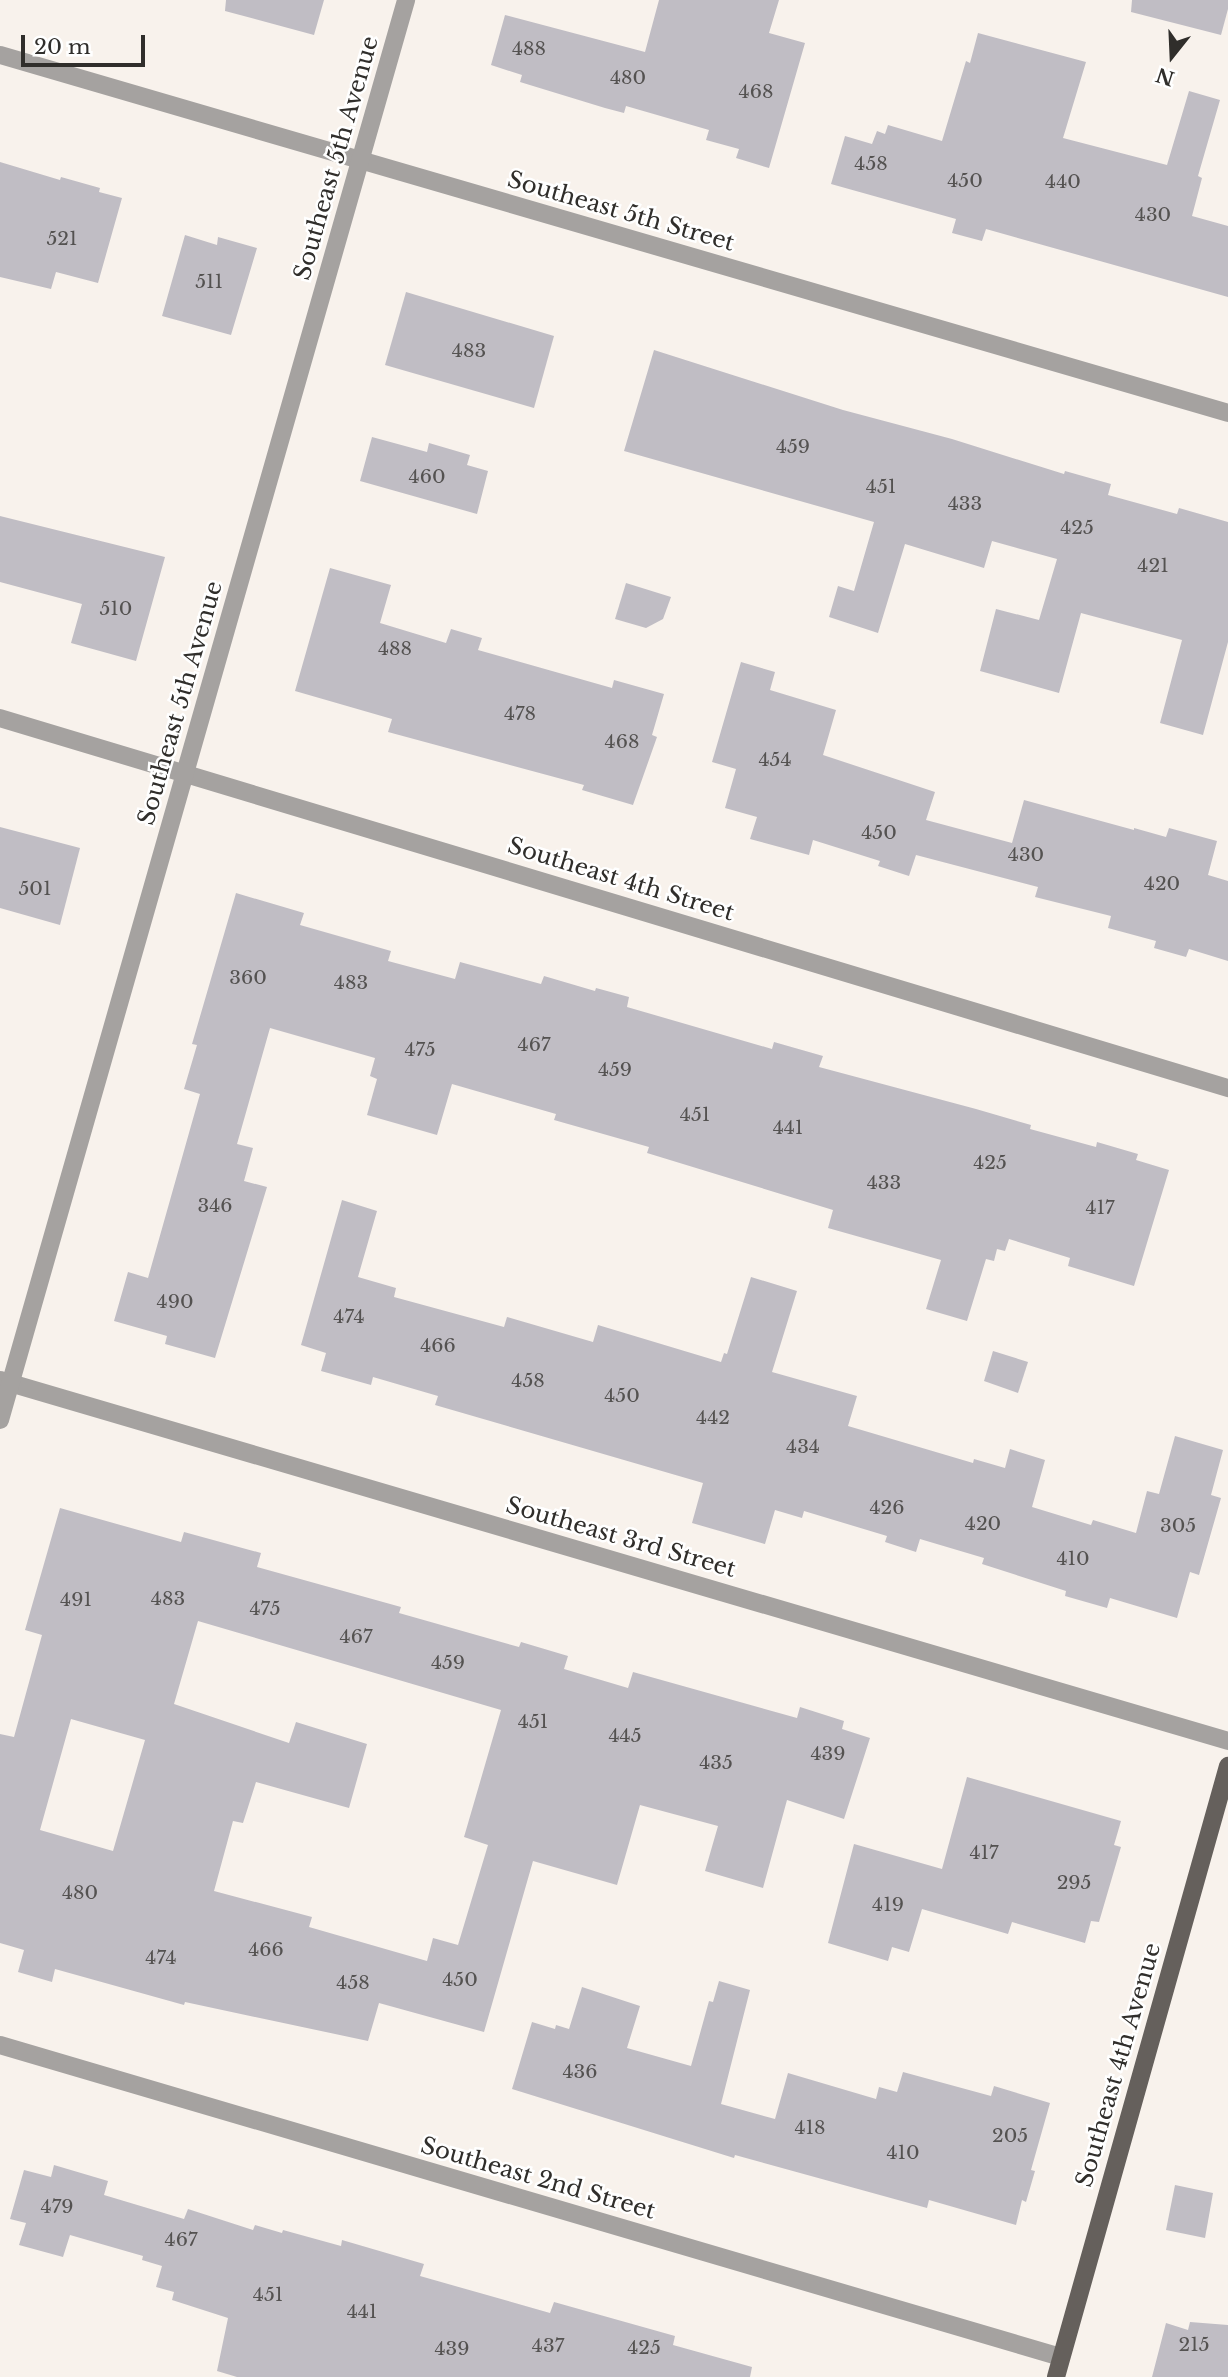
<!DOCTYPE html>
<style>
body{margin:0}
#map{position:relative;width:1228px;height:2377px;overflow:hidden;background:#f8f2ec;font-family:"Libre Baskerville",serif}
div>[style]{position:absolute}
.building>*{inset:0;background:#c0bdc4}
.minor>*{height:18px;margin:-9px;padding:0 9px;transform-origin:9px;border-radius:9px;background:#a5a2a0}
.major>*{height:18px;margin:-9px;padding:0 9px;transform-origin:9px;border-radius:9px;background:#65605c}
span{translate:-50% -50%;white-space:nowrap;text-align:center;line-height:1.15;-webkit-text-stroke:5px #fff;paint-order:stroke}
.number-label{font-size:19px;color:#545251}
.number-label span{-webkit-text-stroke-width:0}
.street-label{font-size:23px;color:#302e2b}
.north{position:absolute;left:1137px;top:21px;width:70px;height:70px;-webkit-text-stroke:5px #fff;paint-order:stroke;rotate:198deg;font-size:19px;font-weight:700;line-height:28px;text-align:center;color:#302e2b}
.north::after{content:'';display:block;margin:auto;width:24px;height:32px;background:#302e2b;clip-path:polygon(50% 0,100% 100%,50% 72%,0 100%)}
.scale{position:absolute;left:21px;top:35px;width:124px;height:32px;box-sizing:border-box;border:4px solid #302e2b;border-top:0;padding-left:9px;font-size:21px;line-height:24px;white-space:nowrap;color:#302e2b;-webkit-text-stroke:5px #fff;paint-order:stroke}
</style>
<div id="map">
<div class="building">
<div style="clip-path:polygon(226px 0,324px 0,314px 35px,225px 11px)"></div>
<div style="clip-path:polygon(659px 0,779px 0,769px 33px,805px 43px,769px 168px,736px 158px,739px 149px,706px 140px,709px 130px,626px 106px,624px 113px,605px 108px,520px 82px,522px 75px,491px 65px,505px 15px,645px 52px)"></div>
<div style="clip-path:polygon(1132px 0,1228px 0,1228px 9px,1221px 35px,1131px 12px)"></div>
<div style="clip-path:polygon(978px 33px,1086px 62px,1063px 138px,1167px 165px,1189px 91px,1220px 100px,1198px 176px,1202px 178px,1192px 216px,1228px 226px,1228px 297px,986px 229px,982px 241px,952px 233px,956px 219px,831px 184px,845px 136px,872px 144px,877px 131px,885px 134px,888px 125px,942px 141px,966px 61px,970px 63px)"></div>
<div style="clip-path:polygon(0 162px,60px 180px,61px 177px,100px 188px,99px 192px,122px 198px,98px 283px,56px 272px,51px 289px,0 277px)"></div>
<div style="clip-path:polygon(185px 235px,217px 245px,218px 237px,257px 248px,231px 335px,162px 316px)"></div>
<div style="clip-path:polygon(406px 292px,554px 336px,534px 408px,385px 365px)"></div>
<div style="clip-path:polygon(654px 350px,843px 410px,952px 439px,1064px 474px,1065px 471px,1111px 484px,1108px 495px,1177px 514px,1179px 508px,1228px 522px,1228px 642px,1203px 735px,1160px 723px,1182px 640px,1081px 613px,1059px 693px,980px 671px,996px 609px,1039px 620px,1057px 559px,992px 541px,984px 568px,905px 544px,878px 633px,829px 617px,838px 586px,854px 591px,874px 522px,624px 451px)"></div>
<div style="clip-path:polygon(372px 437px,427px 452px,429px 443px,470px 455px,467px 465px,488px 471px,477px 514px,360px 481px)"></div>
<div style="clip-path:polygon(0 516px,165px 557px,136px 661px,71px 643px,82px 604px,0 582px)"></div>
<div style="clip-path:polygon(330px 568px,391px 585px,380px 623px,446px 643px,451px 629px,482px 638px,478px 650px,612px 688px,614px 680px,664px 694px,652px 735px,657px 737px,633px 805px,582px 790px,584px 785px,388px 732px,392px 719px,295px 691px)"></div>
<div style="clip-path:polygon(626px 583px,671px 597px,663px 619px,646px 628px,615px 619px)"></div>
<div style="clip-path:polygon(741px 662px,775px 672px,770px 690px,836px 710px,823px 755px,935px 792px,926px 820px,1012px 843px,1024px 800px,1134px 830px,1134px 828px,1166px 837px,1169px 828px,1217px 841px,1208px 875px,1228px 881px,1228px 961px,1189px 949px,1186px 957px,1154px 948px,1156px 941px,1108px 928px,1111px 916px,1035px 897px,1038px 887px,916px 855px,909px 876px,878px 866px,880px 861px,813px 840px,809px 855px,750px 839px,757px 817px,725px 808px,736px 769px,712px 762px)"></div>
<div style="clip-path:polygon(0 827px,80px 848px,60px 925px,0 908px)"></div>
<div style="clip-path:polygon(236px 893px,304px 913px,300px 925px,391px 951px,388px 961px,455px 979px,460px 962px,541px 984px,544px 976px,595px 991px,596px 988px,629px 997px,627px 1007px,772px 1049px,774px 1042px,823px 1056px,819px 1067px,976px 1109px,1031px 1125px,1030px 1129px,1096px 1147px,1097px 1142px,1138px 1154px,1136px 1160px,1169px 1170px,1134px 1286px,1068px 1266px,1070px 1258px,1009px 1239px,1005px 1251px,997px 1249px,994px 1261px,986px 1259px,967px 1321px,926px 1309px,941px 1260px,828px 1228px,833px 1210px,647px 1153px,649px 1147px,554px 1120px,556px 1114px,452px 1084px,437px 1135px,367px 1115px,377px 1079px,370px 1076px,375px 1058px,270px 1028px,237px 1144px,253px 1148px,244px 1181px,267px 1187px,215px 1358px,165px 1344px,167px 1336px,114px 1321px,128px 1272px,148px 1278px,200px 1094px,184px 1089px,197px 1045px,192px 1044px)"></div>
<div style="clip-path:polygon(342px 1200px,377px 1211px,358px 1277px,396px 1288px,394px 1297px,504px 1327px,507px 1317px,593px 1342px,598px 1325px,721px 1362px,724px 1353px,727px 1354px,751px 1277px,797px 1291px,772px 1372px,857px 1396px,848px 1426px,973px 1463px,974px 1459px,1005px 1468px,1010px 1449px,1045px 1460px,1032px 1507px,1091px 1525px,1093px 1520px,1136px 1533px,1147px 1491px,1159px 1494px,1175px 1436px,1223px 1450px,1211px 1495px,1221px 1498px,1199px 1575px,1190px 1572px,1177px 1618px,1110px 1598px,1107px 1608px,1065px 1596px,1066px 1591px,982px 1564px,984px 1558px,920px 1539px,916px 1552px,885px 1542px,887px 1536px,804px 1511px,802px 1518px,775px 1510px,765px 1544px,692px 1523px,703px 1483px,435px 1405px,438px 1396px,373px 1377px,371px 1385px,321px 1371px,326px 1353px,301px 1345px)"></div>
<div style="clip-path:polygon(993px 1351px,1028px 1362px,1018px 1393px,984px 1381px)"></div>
<div style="clip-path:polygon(evenodd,60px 1508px,181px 1542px,184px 1532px,261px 1553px,257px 1567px,401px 1607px,399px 1613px,519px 1647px,521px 1642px,568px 1656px,564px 1669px,628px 1688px,633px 1672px,797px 1718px,800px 1707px,844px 1721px,842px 1729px,870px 1738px,844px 1819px,787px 1800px,763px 1888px,705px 1871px,718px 1826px,640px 1805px,617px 1885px,533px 1861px,484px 2032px,379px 2003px,368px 2041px,185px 2002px,184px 2005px,55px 1969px,52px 1982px,18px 1972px,24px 1950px,0 1943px,0 1734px,14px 1737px,42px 1635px,25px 1630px,60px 1508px,198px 1621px,501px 1710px,464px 1837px,488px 1845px,458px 1945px,433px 1938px,427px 1961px,309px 1927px,312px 1917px,214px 1891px,233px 1821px,243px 1823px,256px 1782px,349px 1808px,367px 1744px,296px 1722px,289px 1743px,174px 1704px,198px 1621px,60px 1508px,71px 1719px,145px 1740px,113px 1851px,40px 1830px,71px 1719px)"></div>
<div style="clip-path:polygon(967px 1777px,1121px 1821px,1114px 1845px,1121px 1847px,1099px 1922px,1091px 1921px,1085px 1943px,1012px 1922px,1008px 1934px,922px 1909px,909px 1952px,892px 1947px,888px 1961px,828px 1943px,854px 1844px,942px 1869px)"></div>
<div style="clip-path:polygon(719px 1981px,750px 1990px,721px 2104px,775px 2119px,788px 2073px,876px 2099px,879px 2087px,897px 2092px,903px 2072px,991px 2096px,994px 2086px,1050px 2103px,1031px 2170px,1035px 2171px,1026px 2202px,1022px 2200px,1016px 2225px,929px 2200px,927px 2208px,735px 2155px,734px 2158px,512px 2089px,532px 2022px,555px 2029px,556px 2025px,569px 2029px,582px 1987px,640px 2006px,627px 2048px,691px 2066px,709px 2001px,713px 2002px)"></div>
<div style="clip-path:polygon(54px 2165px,108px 2181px,104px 2195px,184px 2219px,188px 2209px,253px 2230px,255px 2225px,282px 2233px,283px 2230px,341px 2246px,342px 2240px,424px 2264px,420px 2276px,550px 2313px,554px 2302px,675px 2336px,673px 2345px,752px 2367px,750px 2377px,237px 2377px,217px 2371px,228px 2318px,172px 2300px,174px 2292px,156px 2287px,162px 2266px,142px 2260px,143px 2256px,70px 2235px,63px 2257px,19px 2245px,26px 2223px,10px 2219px,24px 2170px,51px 2177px)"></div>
<div style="clip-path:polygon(1175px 2185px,1213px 2193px,1205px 2238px,1166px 2230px)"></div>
<div style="clip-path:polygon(1190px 2322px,1228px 2325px,1228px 2377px,1152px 2377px,1166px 2323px,1188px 2330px)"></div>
</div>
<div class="minor">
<div style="left:0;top:55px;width:1279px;rotate:16.25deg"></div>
<div style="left:0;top:718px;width:1283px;rotate:16.77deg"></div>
<div style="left:0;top:1380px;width:1280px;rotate:16.38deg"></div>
<div style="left:0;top:1420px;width:1477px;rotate:-74.04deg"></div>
<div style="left:0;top:2045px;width:1106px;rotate:16.39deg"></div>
</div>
<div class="major">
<div style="left:1056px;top:2377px;width:635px;rotate:-74.28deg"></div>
</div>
<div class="number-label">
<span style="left:529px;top:49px">488</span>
<span style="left:628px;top:78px">480</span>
<span style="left:756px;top:92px">468</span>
<span style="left:871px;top:164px">458</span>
<span style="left:965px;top:181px">450</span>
<span style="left:1063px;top:182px">440</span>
<span style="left:1153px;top:215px">430</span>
<span style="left:62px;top:239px">521</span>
<span style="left:209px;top:282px">511</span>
<span style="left:469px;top:351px">483</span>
<span style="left:793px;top:447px">459</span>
<span style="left:427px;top:477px">460</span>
<span style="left:881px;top:487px">451</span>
<span style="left:965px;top:504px">433</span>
<span style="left:1077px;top:528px">425</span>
<span style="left:1153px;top:566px">421</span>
<span style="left:116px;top:609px">510</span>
<span style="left:395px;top:649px">488</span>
<span style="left:520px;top:714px">478</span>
<span style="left:622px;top:742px">468</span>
<span style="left:775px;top:760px">454</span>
<span style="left:879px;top:833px">450</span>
<span style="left:1026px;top:855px">430</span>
<span style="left:1162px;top:884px">420</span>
<span style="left:35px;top:889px">501</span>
<span style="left:248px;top:978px">360</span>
<span style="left:351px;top:983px">483</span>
<span style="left:534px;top:1045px">467</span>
<span style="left:420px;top:1050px">475</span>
<span style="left:615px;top:1070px">459</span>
<span style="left:695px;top:1115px">451</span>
<span style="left:788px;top:1128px">441</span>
<span style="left:990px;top:1163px">425</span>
<span style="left:884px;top:1183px">433</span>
<span style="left:215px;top:1206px">346</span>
<span style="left:1100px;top:1208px">417</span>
<span style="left:175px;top:1302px">490</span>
<span style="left:349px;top:1317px">474</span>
<span style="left:438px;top:1346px">466</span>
<span style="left:528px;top:1381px">458</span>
<span style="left:622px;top:1396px">450</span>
<span style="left:713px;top:1418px">442</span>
<span style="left:803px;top:1447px">434</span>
<span style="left:887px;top:1508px">426</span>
<span style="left:983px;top:1524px">420</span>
<span style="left:1178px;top:1526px">305</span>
<span style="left:1073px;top:1559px">410</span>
<span style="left:168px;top:1599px">483</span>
<span style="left:76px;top:1600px">491</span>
<span style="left:265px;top:1609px">475</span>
<span style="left:356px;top:1637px">467</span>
<span style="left:448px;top:1663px">459</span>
<span style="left:533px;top:1722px">451</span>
<span style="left:625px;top:1736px">445</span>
<span style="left:828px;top:1754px">439</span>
<span style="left:716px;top:1763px">435</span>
<span style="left:984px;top:1853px">417</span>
<span style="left:1074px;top:1883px">295</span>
<span style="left:80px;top:1893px">480</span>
<span style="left:888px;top:1905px">419</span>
<span style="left:266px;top:1950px">466</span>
<span style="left:161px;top:1958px">474</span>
<span style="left:460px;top:1980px">450</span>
<span style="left:353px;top:1983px">458</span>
<span style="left:580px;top:2072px">436</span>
<span style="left:810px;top:2128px">418</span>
<span style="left:1010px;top:2136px">205</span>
<span style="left:903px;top:2153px">410</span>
<span style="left:57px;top:2207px">479</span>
<span style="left:181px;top:2240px">467</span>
<span style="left:268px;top:2295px">451</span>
<span style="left:362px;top:2312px">441</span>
<span style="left:1194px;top:2345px">215</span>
<span style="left:548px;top:2346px">437</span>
<span style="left:644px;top:2348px">425</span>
<span style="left:452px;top:2349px">439</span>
</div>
<div class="street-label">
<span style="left:336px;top:158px;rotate:-74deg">Southeast 5th Avenue</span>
<span style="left:621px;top:211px;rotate:16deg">Southeast 5th Street</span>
<span style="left:180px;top:703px;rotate:-74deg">Southeast 5th Avenue</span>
<span style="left:621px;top:879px;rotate:17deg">Southeast 4th Street</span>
<span style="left:621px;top:1537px;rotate:16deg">Southeast 3rd Street</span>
<span style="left:1118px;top:2065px;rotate:-74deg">Southeast 4th Avenue</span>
<span style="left:538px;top:2178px;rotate:16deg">Southeast 2nd Street</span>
</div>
<div class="north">N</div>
<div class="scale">20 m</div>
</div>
